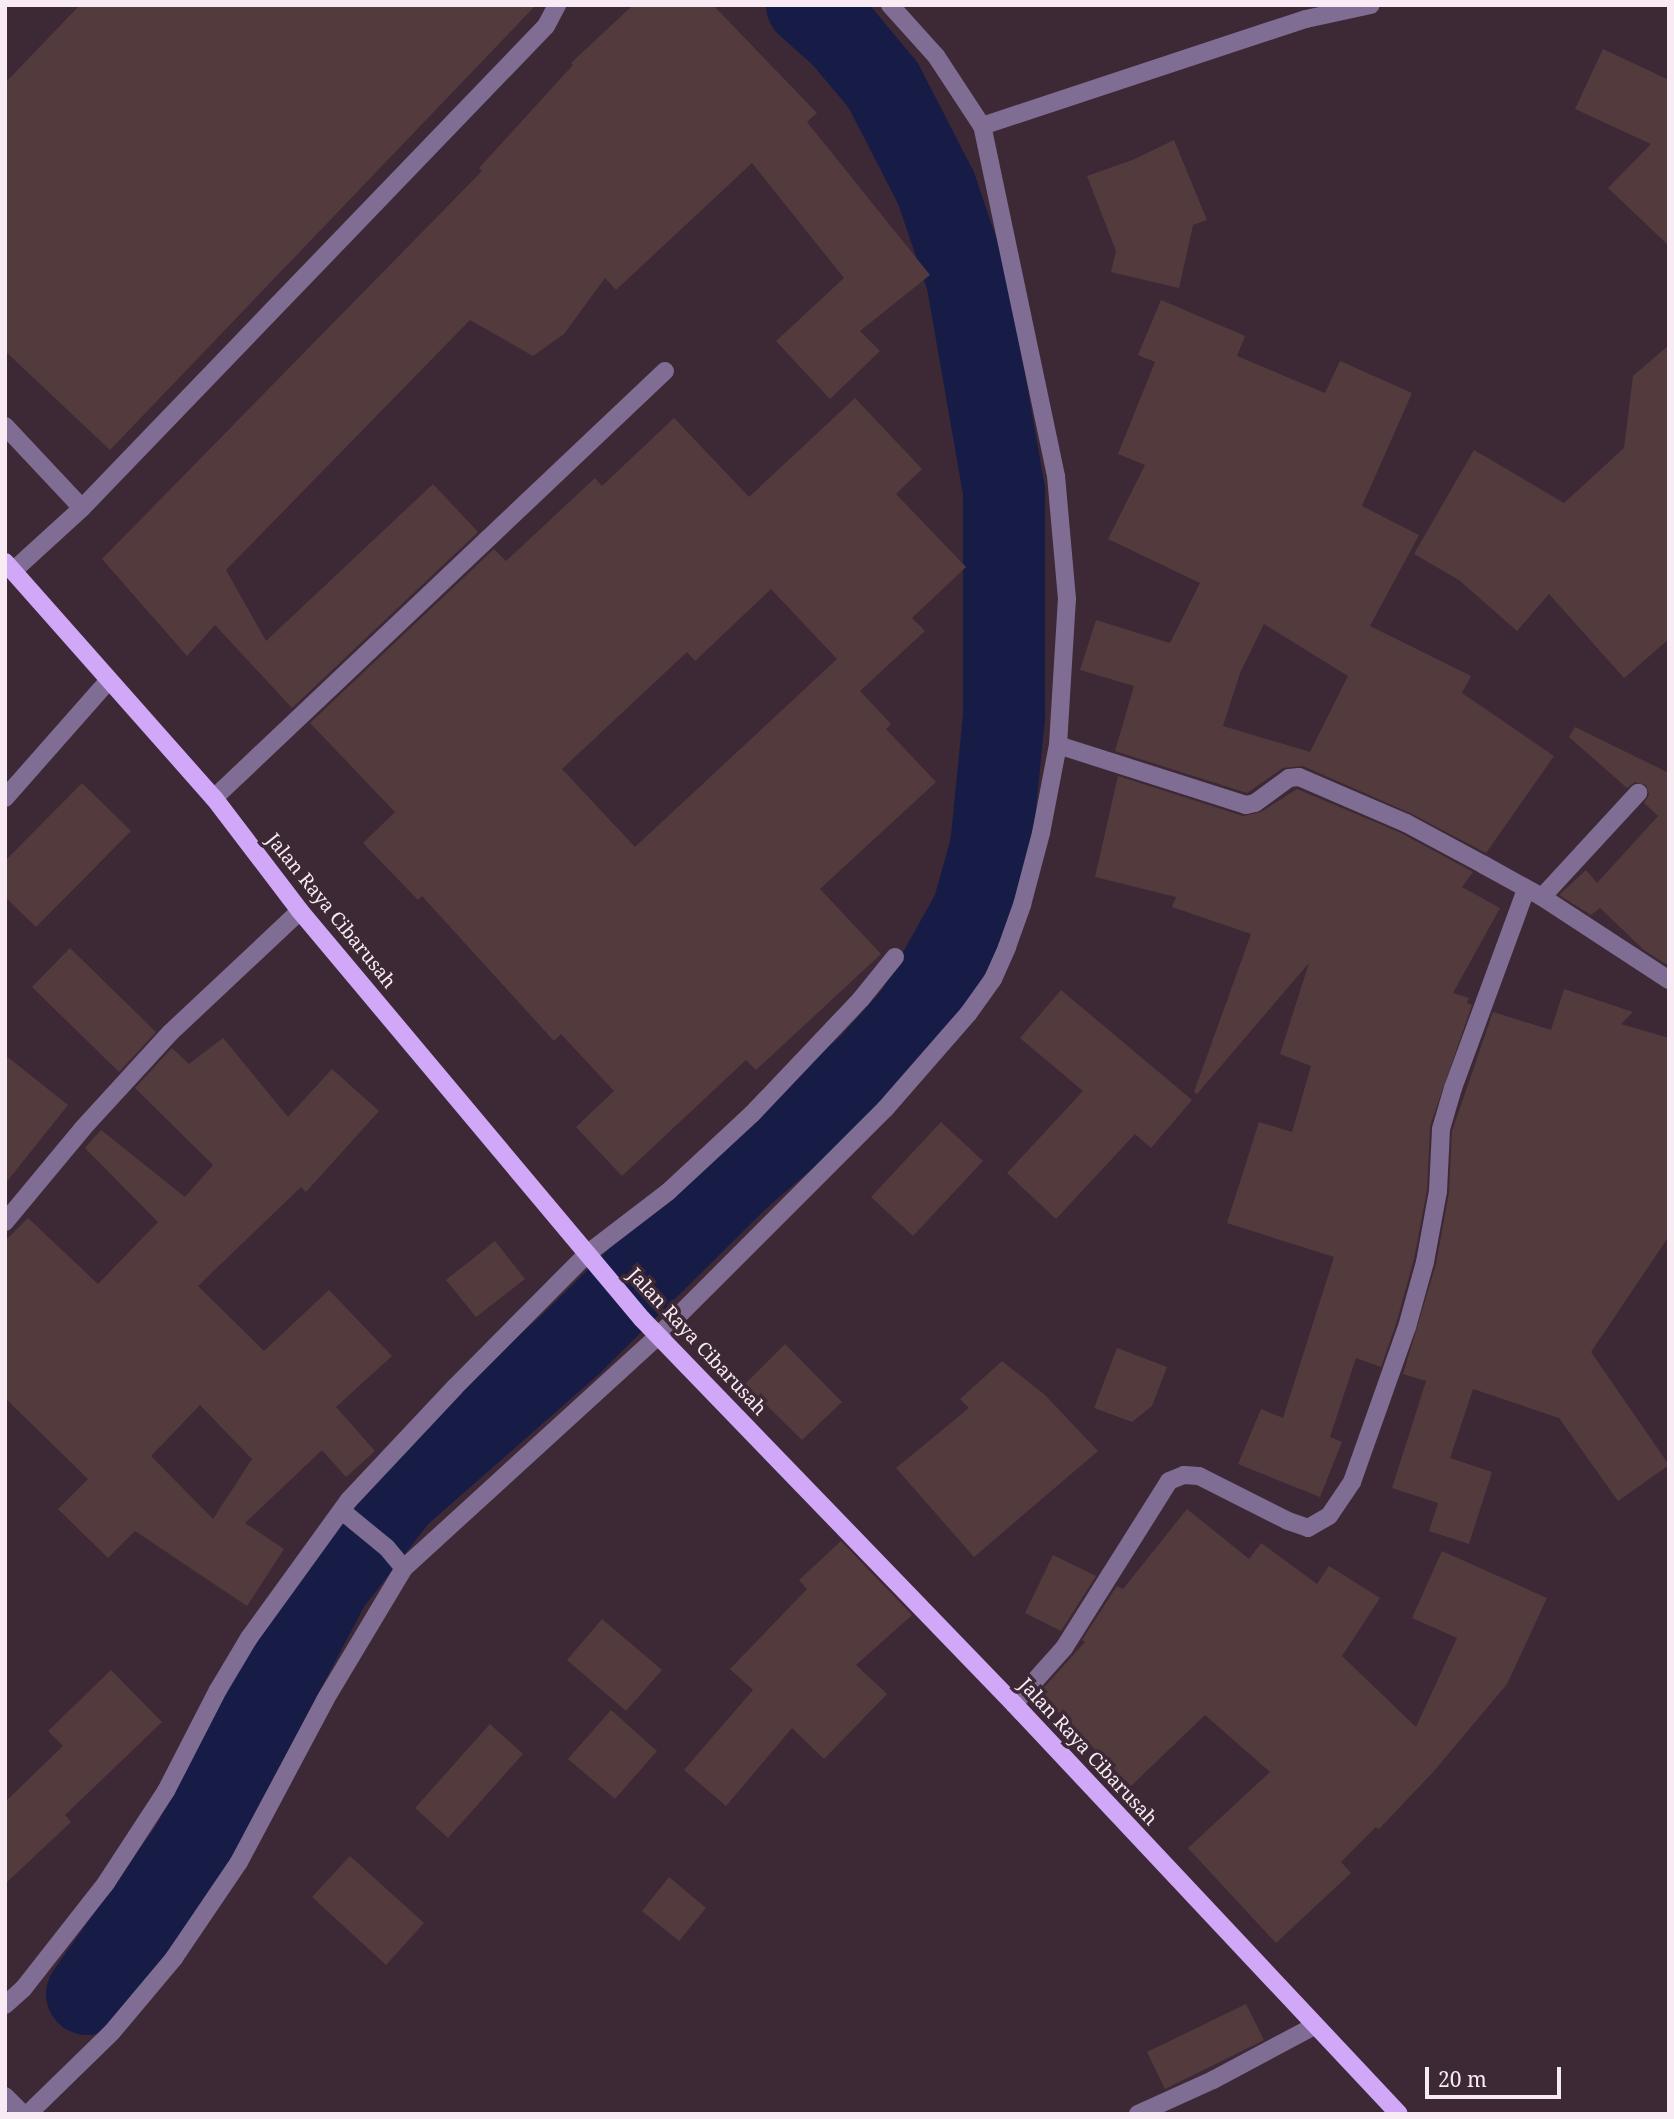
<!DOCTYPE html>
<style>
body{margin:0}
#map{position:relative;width:1674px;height:2119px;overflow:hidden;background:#3d2936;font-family:"Noto Serif",serif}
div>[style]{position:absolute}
.river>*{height:82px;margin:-41px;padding:0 41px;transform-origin:41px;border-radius:41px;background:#171c46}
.building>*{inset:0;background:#533a3c}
.minor>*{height:18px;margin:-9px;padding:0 9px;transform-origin:9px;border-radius:9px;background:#806d93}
.major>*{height:18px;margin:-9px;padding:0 9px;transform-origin:9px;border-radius:9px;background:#d0a8f7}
span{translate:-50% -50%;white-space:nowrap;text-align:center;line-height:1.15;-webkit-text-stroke:7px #3d2936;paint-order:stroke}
.street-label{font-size:19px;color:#f8ebf3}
.frame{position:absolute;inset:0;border:7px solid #f8ebf3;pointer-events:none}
.scale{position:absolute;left:1425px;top:2067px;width:136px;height:32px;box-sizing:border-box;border:4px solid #f8ebf3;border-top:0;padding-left:9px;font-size:21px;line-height:24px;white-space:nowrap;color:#f8ebf3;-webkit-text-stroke:5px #3d2936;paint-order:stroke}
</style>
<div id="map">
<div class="river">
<div style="left:87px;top:1994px;width:180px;rotate:-54.7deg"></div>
<div style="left:191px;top:1847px;width:296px;rotate:-62.2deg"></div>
<div style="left:329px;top:1585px;width:113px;rotate:-52.2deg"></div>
<div style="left:398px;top:1496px;width:233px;rotate:-41.3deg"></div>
<div style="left:573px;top:1342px;width:236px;rotate:-44.7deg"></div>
<div style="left:741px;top:1176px;width:170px;rotate:-40.7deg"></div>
<div style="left:870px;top:1065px;width:69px;rotate:-48.5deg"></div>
<div style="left:916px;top:1013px;width:117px;rotate:-60.8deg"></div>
<div style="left:973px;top:911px;width:66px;rotate:-74.3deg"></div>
<div style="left:991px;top:847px;width:131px;rotate:-84.3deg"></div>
<div style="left:1004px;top:717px;width:226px;rotate:-90deg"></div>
<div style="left:1004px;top:491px;width:215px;rotate:-99.9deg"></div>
<div style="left:967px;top:279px;width:96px;rotate:-108.8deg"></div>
<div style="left:936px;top:188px;width:116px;rotate:-117.2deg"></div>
<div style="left:883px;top:85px;width:64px;rotate:-129.9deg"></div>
<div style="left:842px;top:36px;width:47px;rotate:-138.5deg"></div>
</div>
<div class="building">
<div style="clip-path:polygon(80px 5px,536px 5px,110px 450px,5px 351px,5px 83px)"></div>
<div style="clip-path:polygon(633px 5px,713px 5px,817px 113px,807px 122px,930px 275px,860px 331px,880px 351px,830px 399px,776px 341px,844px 278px,752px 163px,616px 290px,605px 278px,564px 334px,533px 356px,470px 320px,226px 570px,266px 641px,433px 484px,478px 532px,292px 708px,215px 625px,187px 656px,102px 559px,482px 171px,479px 168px,573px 65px,571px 63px)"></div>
<div style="clip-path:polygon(1603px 49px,1669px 80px,1669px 246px,1608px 188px,1651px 144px,1575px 109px)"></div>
<div style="clip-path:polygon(1174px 140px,1207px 220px,1193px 225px,1179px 288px,1111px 272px,1116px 251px,1087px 176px,1135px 159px)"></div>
<div style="clip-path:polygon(evenodd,1161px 300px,1245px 336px,1237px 356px,1325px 393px,1340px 361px,1412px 393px,1362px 506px,1419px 535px,1370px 626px,1471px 676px,1462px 693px,1554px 756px,1486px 853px,1410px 813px,1303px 766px,1283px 768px,1247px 793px,1115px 751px,1134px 686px,1080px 670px,1096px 620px,1170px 643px,1200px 583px,1108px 539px,1145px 465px,1118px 454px,1155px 362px,1138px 355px,1161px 300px,1264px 624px,1348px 676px,1310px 752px,1223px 726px,1240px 673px,1264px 624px)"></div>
<div style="clip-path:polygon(1669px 345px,1669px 639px,1624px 678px,1549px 594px,1517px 631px,1459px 580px,1414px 554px,1474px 450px,1564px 503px,1624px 448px,1633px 376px)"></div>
<div style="clip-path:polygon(evenodd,855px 398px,922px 469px,896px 494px,966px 567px,912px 618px,925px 631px,860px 691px,891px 724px,886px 729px,936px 782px,820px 889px,881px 954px,756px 1070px,746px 1060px,622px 1176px,576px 1127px,614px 1091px,561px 1034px,554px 1041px,422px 896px,418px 900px,363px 843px,395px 812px,310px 723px,494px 549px,506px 561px,595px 478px,602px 486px,674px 418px,749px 497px,855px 398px,771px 589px,837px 659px,635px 847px,562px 769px,687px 652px,695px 661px,771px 589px)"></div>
<div style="clip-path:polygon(1575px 727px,1669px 773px,1669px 966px,1644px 950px,1600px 908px,1591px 915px,1559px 895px,1586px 870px,1597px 883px,1658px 816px,1644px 803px,1649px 795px,1646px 785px,1635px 782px,1627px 788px,1569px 737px)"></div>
<div style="clip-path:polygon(1118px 776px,1243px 816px,1261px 812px,1297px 789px,1401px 833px,1473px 872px,1462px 887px,1500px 908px,1453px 993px,1469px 998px,1467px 1003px,1472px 1005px,1430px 1126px,1427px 1190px,1414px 1259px,1396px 1324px,1381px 1367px,1356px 1358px,1330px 1437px,1342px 1442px,1320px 1497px,1238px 1464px,1261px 1409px,1283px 1418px,1334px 1257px,1227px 1223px,1259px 1122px,1292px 1132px,1311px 1066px,1280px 1054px,1309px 963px,1197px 1094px,1194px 1092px,1251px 934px,1172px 907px,1176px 897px,1095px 877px)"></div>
<div style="clip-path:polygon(82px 783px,131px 831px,36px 927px,5px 897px,5px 861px)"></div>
<div style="clip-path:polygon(70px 948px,156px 1032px,119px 1072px,32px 987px)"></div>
<div style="clip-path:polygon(1564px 989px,1633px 1012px,1621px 1024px,1669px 1038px,1669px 1236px,1591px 1352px,1669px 1465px,1618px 1501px,1559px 1418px,1473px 1389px,1450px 1458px,1492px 1472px,1469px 1544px,1429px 1531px,1438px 1503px,1392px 1488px,1426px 1381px,1403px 1374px,1436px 1264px,1449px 1193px,1452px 1131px,1493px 1012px,1551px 1030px)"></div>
<div style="clip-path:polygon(1061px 990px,1192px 1100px,1151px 1148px,1135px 1134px,1056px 1219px,1007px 1173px,1083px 1091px,1020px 1038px)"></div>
<div style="clip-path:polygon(evenodd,223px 1038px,288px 1117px,332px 1069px,379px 1111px,306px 1192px,301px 1187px,198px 1286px,264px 1351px,329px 1290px,392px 1356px,336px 1407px,375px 1451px,346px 1477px,322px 1450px,245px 1523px,284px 1549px,247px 1606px,135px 1531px,108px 1558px,58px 1509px,88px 1479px,5px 1398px,5px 1241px,28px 1218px,98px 1284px,158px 1222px,85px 1148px,101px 1130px,185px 1197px,213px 1165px,135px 1088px,172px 1048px,189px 1064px,223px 1038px,200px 1405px,252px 1459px,213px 1519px,151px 1456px,200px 1405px)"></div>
<div style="clip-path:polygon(5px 1055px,68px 1105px,5px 1184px)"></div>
<div style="clip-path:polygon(941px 1122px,983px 1161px,913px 1236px,871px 1197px)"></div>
<div style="clip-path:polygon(495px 1241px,525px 1279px,476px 1317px,446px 1280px)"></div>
<div style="clip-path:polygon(785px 1344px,842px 1402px,802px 1440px,745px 1384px)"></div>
<div style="clip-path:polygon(1117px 1348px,1167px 1367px,1152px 1406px,1132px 1422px,1094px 1408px)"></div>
<div style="clip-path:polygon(1002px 1361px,1045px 1395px,1098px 1451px,974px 1557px,896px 1468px,969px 1408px,960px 1399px)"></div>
<div style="clip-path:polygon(1187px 1509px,1249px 1559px,1261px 1543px,1317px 1584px,1329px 1566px,1380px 1598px,1342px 1656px,1416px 1727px,1457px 1638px,1412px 1618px,1442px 1551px,1547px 1598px,1507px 1684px,1434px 1771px,1379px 1829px,1376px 1827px,1341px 1862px,1351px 1873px,1276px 1943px,1188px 1848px,1270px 1772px,1205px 1715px,1131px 1786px,1039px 1693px,1085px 1642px,1082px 1640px,1117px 1586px,1123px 1589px)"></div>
<div style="clip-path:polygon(841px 1541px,912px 1615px,856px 1665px,887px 1694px,824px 1759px,792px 1728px,726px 1806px,684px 1770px,753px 1690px,730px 1669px,807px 1589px,799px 1580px)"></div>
<div style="clip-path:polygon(1053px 1555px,1096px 1576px,1061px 1631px,1025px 1613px)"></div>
<div style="clip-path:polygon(602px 1619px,662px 1670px,626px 1711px,567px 1660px)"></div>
<div style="clip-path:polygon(111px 1670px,162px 1722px,65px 1815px,71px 1822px,5px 1884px,5px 1802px,63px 1746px,48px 1731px)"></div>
<div style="clip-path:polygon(611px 1710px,657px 1751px,615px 1799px,568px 1759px)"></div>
<div style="clip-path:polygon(490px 1724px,523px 1754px,448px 1838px,415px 1808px)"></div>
<div style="clip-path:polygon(350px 1856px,424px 1923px,386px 1965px,312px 1897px)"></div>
<div style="clip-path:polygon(669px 1877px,706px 1908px,679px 1941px,642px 1911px)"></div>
<div style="clip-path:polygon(1246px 2004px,1264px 2040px,1165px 2089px,1147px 2052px)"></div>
</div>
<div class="minor">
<div style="left:982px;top:126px;width:341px;rotate:-18.3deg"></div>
<div style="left:1306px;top:19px;width:66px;rotate:-12.2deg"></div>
<div style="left:5px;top:426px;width:112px;rotate:46.8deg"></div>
<div style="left:13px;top:571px;width:93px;rotate:-42.4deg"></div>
<div style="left:82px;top:508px;width:669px;rotate:-46.09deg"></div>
<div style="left:546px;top:26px;width:24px;rotate:-62deg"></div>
<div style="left:1058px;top:745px;width:197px;rotate:17.7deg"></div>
<div style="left:1246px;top:805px;width:9px;rotate:-13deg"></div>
<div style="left:1255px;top:803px;width:42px;rotate:-36.3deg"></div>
<div style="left:1289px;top:778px;width:10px;rotate:-6deg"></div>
<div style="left:1299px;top:777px;width:116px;rotate:23.3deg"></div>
<div style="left:1406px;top:823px;width:89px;rotate:28.3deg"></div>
<div style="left:1484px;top:865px;width:66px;rotate:28.9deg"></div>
<div style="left:1542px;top:897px;width:152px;rotate:33.2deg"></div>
<div style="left:5px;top:798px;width:157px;rotate:-48.6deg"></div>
<div style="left:214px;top:798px;width:621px;rotate:-43.43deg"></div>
<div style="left:1542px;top:897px;width:142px;rotate:-47.3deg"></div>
<div style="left:5px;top:1222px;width:122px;rotate:-50.3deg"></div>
<div style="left:83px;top:1128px;width:129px;rotate:-47.5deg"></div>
<div style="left:170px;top:1033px;width:178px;rotate:-43.2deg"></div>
<div style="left:342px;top:1511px;width:58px;rotate:39.4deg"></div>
<div style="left:387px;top:1548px;width:26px;rotate:50deg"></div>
<div style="left:1014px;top:1704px;width:75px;rotate:-48.2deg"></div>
<div style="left:1064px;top:1648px;width:197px;rotate:-57.8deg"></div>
<div style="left:1169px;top:1481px;width:16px;rotate:-22deg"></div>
<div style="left:1184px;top:1475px;width:15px;rotate:4deg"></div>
<div style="left:1199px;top:1476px;width:100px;rotate:26.8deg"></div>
<div style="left:1288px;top:1521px;width:21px;rotate:19deg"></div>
<div style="left:1308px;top:1528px;width:24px;rotate:-30deg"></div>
<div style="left:1329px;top:1516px;width:41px;rotate:-55.9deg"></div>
<div style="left:1352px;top:1482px;width:164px;rotate:-70.5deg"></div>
<div style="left:1407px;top:1327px;width:67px;rotate:-74.5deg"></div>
<div style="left:1425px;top:1262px;width:72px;rotate:-79.6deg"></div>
<div style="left:1438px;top:1191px;width:62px;rotate:-87.2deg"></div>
<div style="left:1441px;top:1129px;width:43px;rotate:-73.7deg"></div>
<div style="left:1453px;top:1088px;width:211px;rotate:-69.8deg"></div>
<div style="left:5px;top:2005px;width:24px;rotate:-42deg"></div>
<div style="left:23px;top:1989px;width:135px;rotate:-51.9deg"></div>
<div style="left:106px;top:1883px;width:110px;rotate:-56.9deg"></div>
<div style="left:166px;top:1791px;width:114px;rotate:-62.8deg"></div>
<div style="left:218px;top:1690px;width:61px;rotate:-59.2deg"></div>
<div style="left:249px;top:1638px;width:170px;rotate:-54.1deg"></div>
<div style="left:349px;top:1500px;width:155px;rotate:-46.8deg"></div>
<div style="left:455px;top:1387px;width:187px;rotate:-45.2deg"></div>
<div style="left:587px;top:1254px;width:103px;rotate:-37.5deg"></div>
<div style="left:669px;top:1191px;width:113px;rotate:-42.9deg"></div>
<div style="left:752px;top:1114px;width:158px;rotate:-46.5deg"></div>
<div style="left:861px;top:999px;width:54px;rotate:-51deg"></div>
<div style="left:5px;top:2096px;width:25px;rotate:45deg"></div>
<div style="left:28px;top:2114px;width:117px;rotate:-44.3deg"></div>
<div style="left:112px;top:2032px;width:97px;rotate:-50deg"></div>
<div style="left:174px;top:1958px;width:116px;rotate:-55.9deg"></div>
<div style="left:239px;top:1862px;width:183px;rotate:-62deg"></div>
<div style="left:325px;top:1700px;width:154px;rotate:-59.1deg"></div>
<div style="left:404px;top:1568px;width:345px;rotate:-42.4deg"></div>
<div style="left:659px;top:1335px;width:320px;rotate:-45deg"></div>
<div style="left:885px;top:1109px;width:126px;rotate:-48.9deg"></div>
<div style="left:968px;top:1014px;width:43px;rotate:-54.5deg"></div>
<div style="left:993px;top:979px;width:35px;rotate:-66deg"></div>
<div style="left:1007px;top:947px;width:45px;rotate:-70.3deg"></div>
<div style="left:1022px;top:905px;width:74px;rotate:-75.2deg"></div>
<div style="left:1041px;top:833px;width:90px;rotate:-79.1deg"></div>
<div style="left:1058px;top:745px;width:146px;rotate:-86.5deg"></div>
<div style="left:1067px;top:599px;width:123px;rotate:-95.1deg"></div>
<div style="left:1056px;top:476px;width:358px;rotate:-101.9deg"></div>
<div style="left:982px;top:126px;width:84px;rotate:-123.3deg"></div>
<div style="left:936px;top:56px;width:69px;rotate:-132deg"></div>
<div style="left:1138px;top:2114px;width:82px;rotate:-24.4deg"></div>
<div style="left:1213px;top:2080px;width:115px;rotate:-28.1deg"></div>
</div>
<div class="major">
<div style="left:5px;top:562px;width:315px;rotate:48.5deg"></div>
<div style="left:214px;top:798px;width:142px;rotate:52.7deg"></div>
<div style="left:300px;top:911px;width:532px;rotate:50.03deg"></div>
<div style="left:642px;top:1319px;width:535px;rotate:45.98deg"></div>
<div style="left:1014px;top:1704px;width:562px;rotate:46.8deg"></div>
</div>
<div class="street-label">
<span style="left:331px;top:911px;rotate:51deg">Jalan Raya Cibarusah</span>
<span style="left:697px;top:1342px;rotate:47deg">Jalan Raya Cibarusah</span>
<span style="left:1088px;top:1752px;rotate:47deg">Jalan Raya Cibarusah</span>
</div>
<div class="frame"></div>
<div class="scale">20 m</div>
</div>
